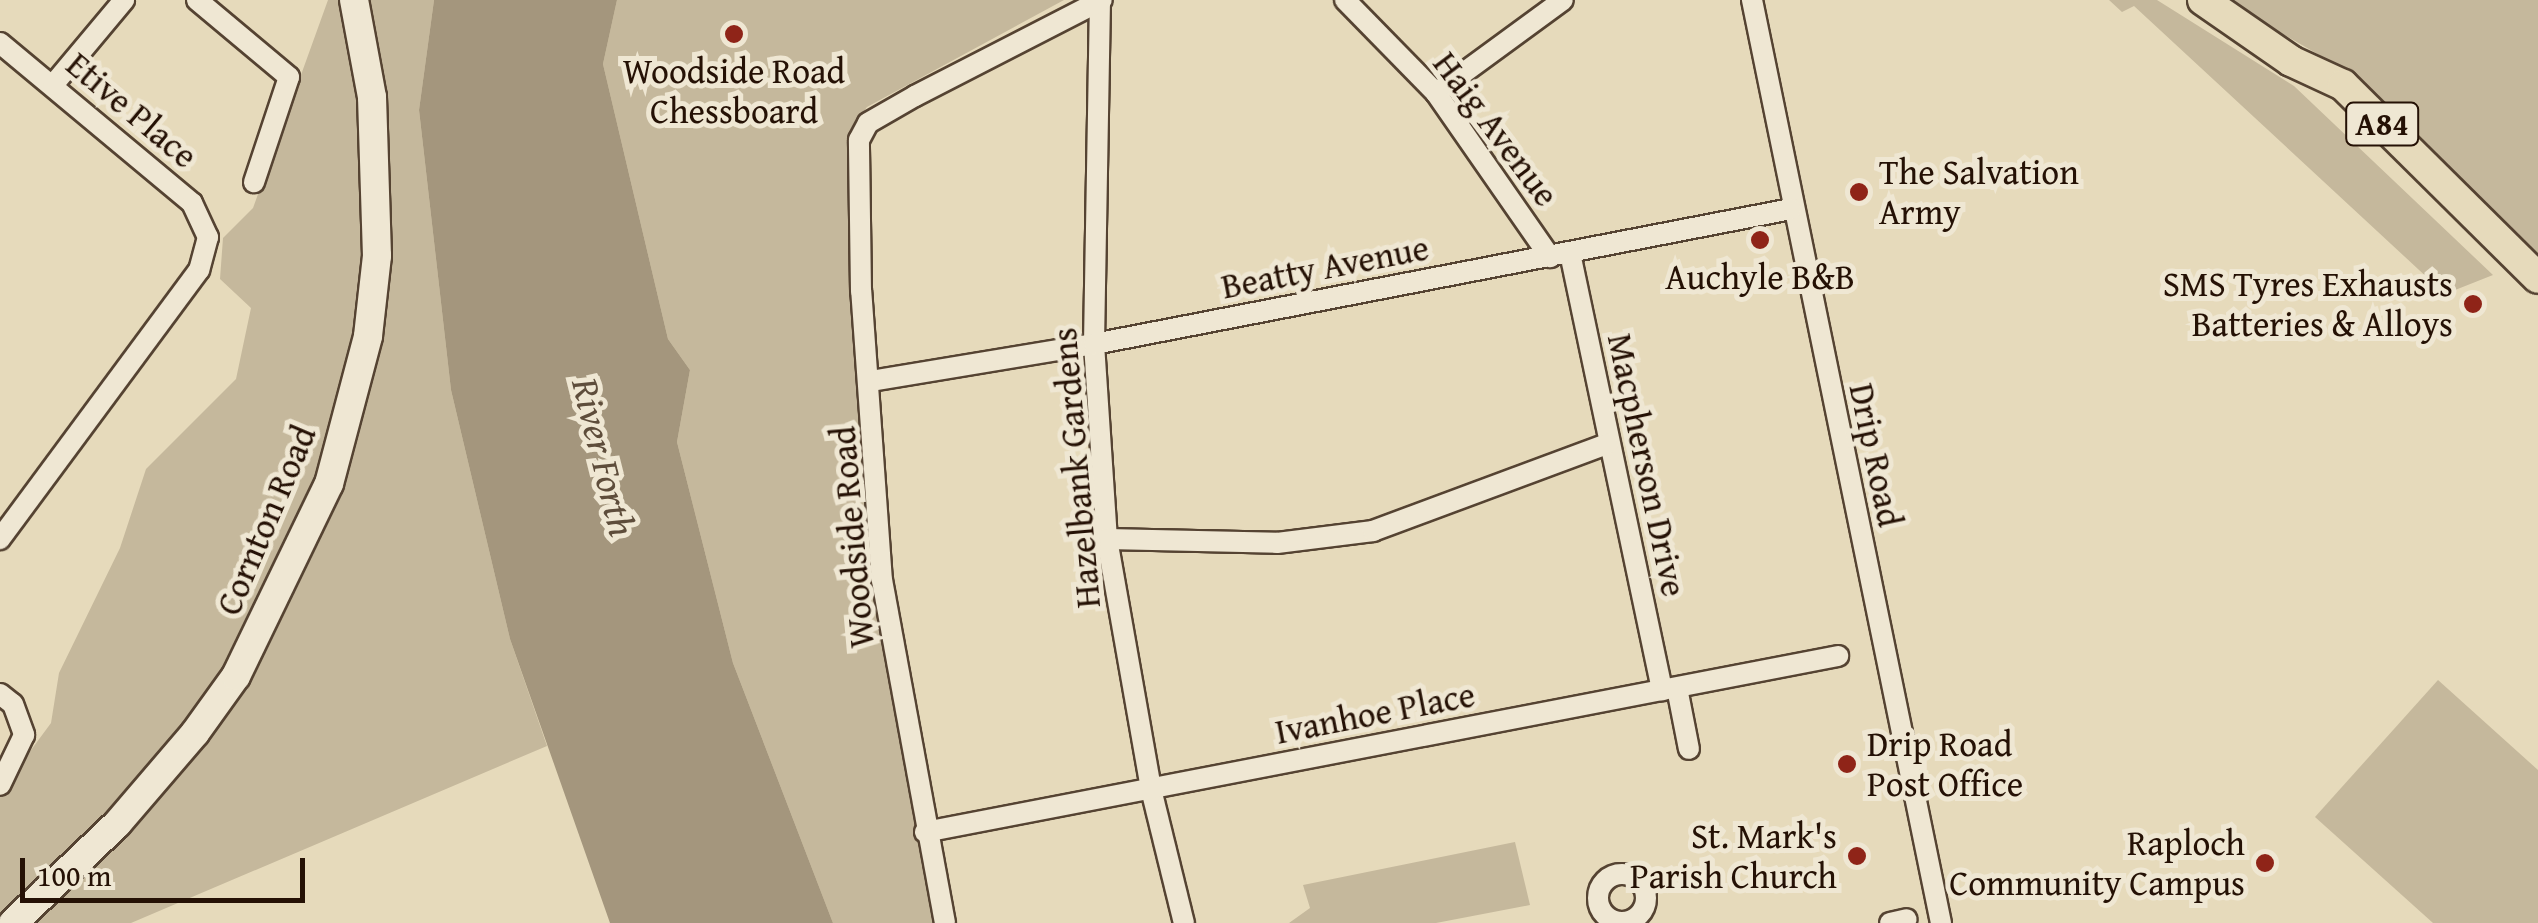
<!DOCTYPE html>
<style>
body{margin:0}
#map{position:relative;width:2538px;height:923px;overflow:hidden;background:#e6dabb;font-family:"Gentium Book Plus",serif}
div>[style]{position:absolute}
.green>*{inset:0;background:#c5b89c}
.water>*{inset:0;background:#a4967d}
.roads{filter:drop-shadow(2px 0 #554332) drop-shadow(-2px 0 #554332) drop-shadow(0 2px #554332) drop-shadow(0 -2px #554332)}
.street>*{height:20px;margin:-10px;padding:0 10px;transform-origin:10px;border-radius:10px;background:#efe7d3}
.street>.ring{margin:-10px;padding:0;box-sizing:content-box;background:none;border:20px solid #efe7d3;border-radius:50%}
.secondary>*{height:28px;margin:-14px;padding:0 14px;transform-origin:14px;border-radius:14px;background:#efe7d3}
.primary>*{height:30px;margin:-15px;padding:0 15px;transform-origin:15px;border-radius:15px;background:#e6dabb}
.dots>*{width:28px;height:28px;translate:-50% -50%;box-sizing:border-box;border:5px solid #efe7d3;border-radius:50%}
span{translate:-50% -50%;white-space:nowrap;text-align:center;line-height:1.15;-webkit-text-stroke:10px #efe7d3;paint-order:stroke}
.shield-label span{padding:2px 8px;background:#efe7d3;border:2px solid;border-radius:8px;-webkit-text-stroke-width:0}
.shield-label{font-size:32px;color:#251105;font-weight:700}
.poi-label{font-size:35px;color:#251105}
.left{translate:0 -50%;text-align:left}
.right{translate:-100% -50%;text-align:right}
.street-label{font-size:35px;color:#251105}
.water-label{font-size:38px;color:#5e4d3b;font-style:italic}
.scale{position:absolute;left:20px;top:858px;width:285px;height:45px;box-sizing:border-box;border:5px solid #251105;border-top:0;padding-left:12px;font-size:30px;line-height:35px;white-space:nowrap;color:#251105;-webkit-text-stroke:8px #efe7d3;paint-order:stroke}
</style>
<div id="map">
<div class="green">
<div style="clip-path:polygon(328px 0,434px 0,419px 110px,451px 390px,510px 639px,547px 746px,131px 923px,0 923px,0 792px,51px 723px,59px 673px,120px 548px,146px 469px,236px 379px,251px 308px,220px 279px,223px 238px,253px 208px)"></div>
<div style="clip-path:polygon(617px 0,1064px 0,867px 107px,854px 125px,853px 215px,878px 587px,942px 923px,833px 923px,733px 663px,677px 442px,690px 370px,668px 339px,603px 64px)"></div>
<div style="clip-path:polygon(2109px 0,2157px 0,2294px 86px,2493px 275px,2445px 294px,2134px 6px,2122px 12px)"></div>
<div style="clip-path:polygon(2224px 0,2538px 0,2538px 261px,2345px 70px)"></div>
<div style="clip-path:polygon(2438px 680px,2538px 770px,2538px 923px,2433px 923px,2315px 817px)"></div>
<div style="clip-path:polygon(1515px 842px,1530px 905px,1436px 923px,1289px 923px,1310px 908px,1303px 885px)"></div>
</div>
<div class="water">
<div style="clip-path:polygon(434px 0,617px 0,603px 64px,668px 339px,690px 370px,677px 442px,733px 663px,833px 923px,610px 923px,510px 639px,451px 390px,419px 110px)"></div>
</div>
<div class="roads">
<div class="street">
<div style="left:197px;top:0;width:120px;rotate:39.9deg"></div>
<div style="left:289px;top:77px;width:111px;rotate:108.4deg"></div>
<div style="left:1100px;top:0;width:344px;rotate:91deg"></div>
<div style="left:1094px;top:344px;width:195px;rotate:86.2deg"></div>
<div style="left:1107px;top:539px;width:254px;rotate:80deg"></div>
<div style="left:1151px;top:789px;width:138px;rotate:76.2deg"></div>
<div style="left:1345px;top:0;width:130px;rotate:45.6deg"></div>
<div style="left:1436px;top:93px;width:200px;rotate:55.2deg"></div>
<div style="left:1752px;top:0;width:942px;rotate:78.43deg"></div>
<div style="left:0;top:43px;width:250px;rotate:39.8deg"></div>
<div style="left:192px;top:203px;width:38px;rotate:65deg"></div>
<div style="left:208px;top:237px;width:34px;rotate:105deg"></div>
<div style="left:199px;top:270px;width:335px;rotate:126.5deg"></div>
<div style="left:53px;top:85px;width:111px;rotate:-50.1deg"></div>
<div style="left:1436px;top:93px;width:157px;rotate:-36.2deg"></div>
<div style="left:1570px;top:253px;width:447px;rotate:78.1deg"></div>
<div style="left:871px;top:381px;width:226px;rotate:-9.4deg"></div>
<div style="left:1094px;top:344px;width:710px;rotate:-10.96deg"></div>
<div style="left:1107px;top:539px;width:170px;rotate:1.3deg"></div>
<div style="left:1277px;top:543px;width:97px;rotate:-7.1deg"></div>
<div style="left:1373px;top:531px;width:250px;rotate:-20.4deg"></div>
<div style="left:1677px;top:688px;width:62px;rotate:78.9deg"></div>
<div style="left:0;top:694px;width:16px;rotate:38deg"></div>
<div style="left:13px;top:704px;width:33px;rotate:70deg"></div>
<div style="left:24px;top:735px;width:55px;rotate:115.6deg"></div>
<div style="left:925px;top:832px;width:930px;rotate:-10.91deg"></div>
<div class="ring" style="left:1598px;top:874px;width:28px;height:28px"></div>
<div style="left:945px;top:923px;width:348px;rotate:-100.4deg"></div>
<div style="left:882px;top:581px;width:291px;rotate:-94.1deg"></div>
<div style="left:861px;top:291px;width:151px;rotate:-90.8deg"></div>
<div style="left:859px;top:140px;width:19px;rotate:-62deg"></div>
<div style="left:868px;top:123px;width:54px;rotate:-29.9deg"></div>
<div style="left:915px;top:96px;width:210px;rotate:-27.2deg"></div>
<div style="left:1890px;top:923px;width:17px;rotate:-13deg"></div>
</div>
<div class="secondary">
<div style="left:13px;top:923px;width:144px;rotate:-43.6deg"></div>
<div style="left:117px;top:824px;width:120px;rotate:-49.4deg"></div>
<div style="left:195px;top:733px;width:70px;rotate:-54.3deg"></div>
<div style="left:236px;top:676px;width:213px;rotate:-64.2deg"></div>
<div style="left:329px;top:484px;width:153px;rotate:-75.2deg"></div>
<div style="left:368px;top:336px;width:81px;rotate:-83.6deg"></div>
<div style="left:377px;top:256px;width:159px;rotate:-91.8deg"></div>
<div style="left:372px;top:97px;width:99px;rotate:-100.5deg"></div>
</div>
<div class="primary">
<div style="left:2203px;top:0;width:107px;rotate:34.7deg"></div>
<div style="left:2291px;top:61px;width:57px;rotate:24.8deg"></div>
<div style="left:2343px;top:85px;width:274px;rotate:44.7deg"></div>
</div>
</div>
<div class="dots">
<div style="left:734px;top:34px;background:#8f2418"></div>
<div style="left:1859px;top:192px;background:#8f2418"></div>
<div style="left:1760px;top:240px;background:#8f2418"></div>
<div style="left:2473px;top:304px;background:#8f2418"></div>
<div style="left:1847px;top:764px;background:#8f2418"></div>
<div style="left:1857px;top:856px;background:#8f2418"></div>
<div style="left:2265px;top:863px;background:#8f2418"></div>
</div>
<div class="shield-label">
<span style="left:2382px;top:124px">A84</span>
</div>
<div class="poi-label">
<span style="left:734px;top:91px">Woodside Road<br>Chessboard</span>
<span class="left" style="left:1879px;top:192px">The Salvation<br>Army</span>
<span style="left:1760px;top:277px">Auchyle B&amp;B</span>
<span class="right" style="left:2453px;top:304px">SMS Tyres Exhausts<br>Batteries &amp; Alloys</span>
<span class="left" style="left:1867px;top:764px">Drip Road<br>Post Office</span>
<span class="right" style="left:1837px;top:856px">St. Mark's<br>Parish Church</span>
<span class="right" style="left:2245px;top:863px">Raploch<br>Community Campus</span>
</div>
<div class="street-label">
<span style="left:132px;top:110px;rotate:40deg">Etive Place</span>
<span style="left:1496px;top:129px;rotate:53deg">Haig Avenue</span>
<span style="left:1325px;top:267px;rotate:-11deg">Beatty Avenue</span>
<span style="left:1876px;top:455px;rotate:78deg">Drip Road</span>
<span style="left:1647px;top:465px;rotate:78deg">Macpherson Drive</span>
<span style="left:1076px;top:468px;rotate:-95deg">Hazelbank Gardens</span>
<span style="left:266px;top:520px;rotate:-67deg">Cornton Road</span>
<span style="left:852px;top:537px;rotate:-95deg">Woodside Road</span>
<span style="left:1375px;top:713px;rotate:-11deg">Ivanhoe Place</span>
</div>
<div class="water-label">
<span style="left:604px;top:457px;rotate:76deg">River Forth</span>
</div>
<div class="scale">100 m</div>
</div>
